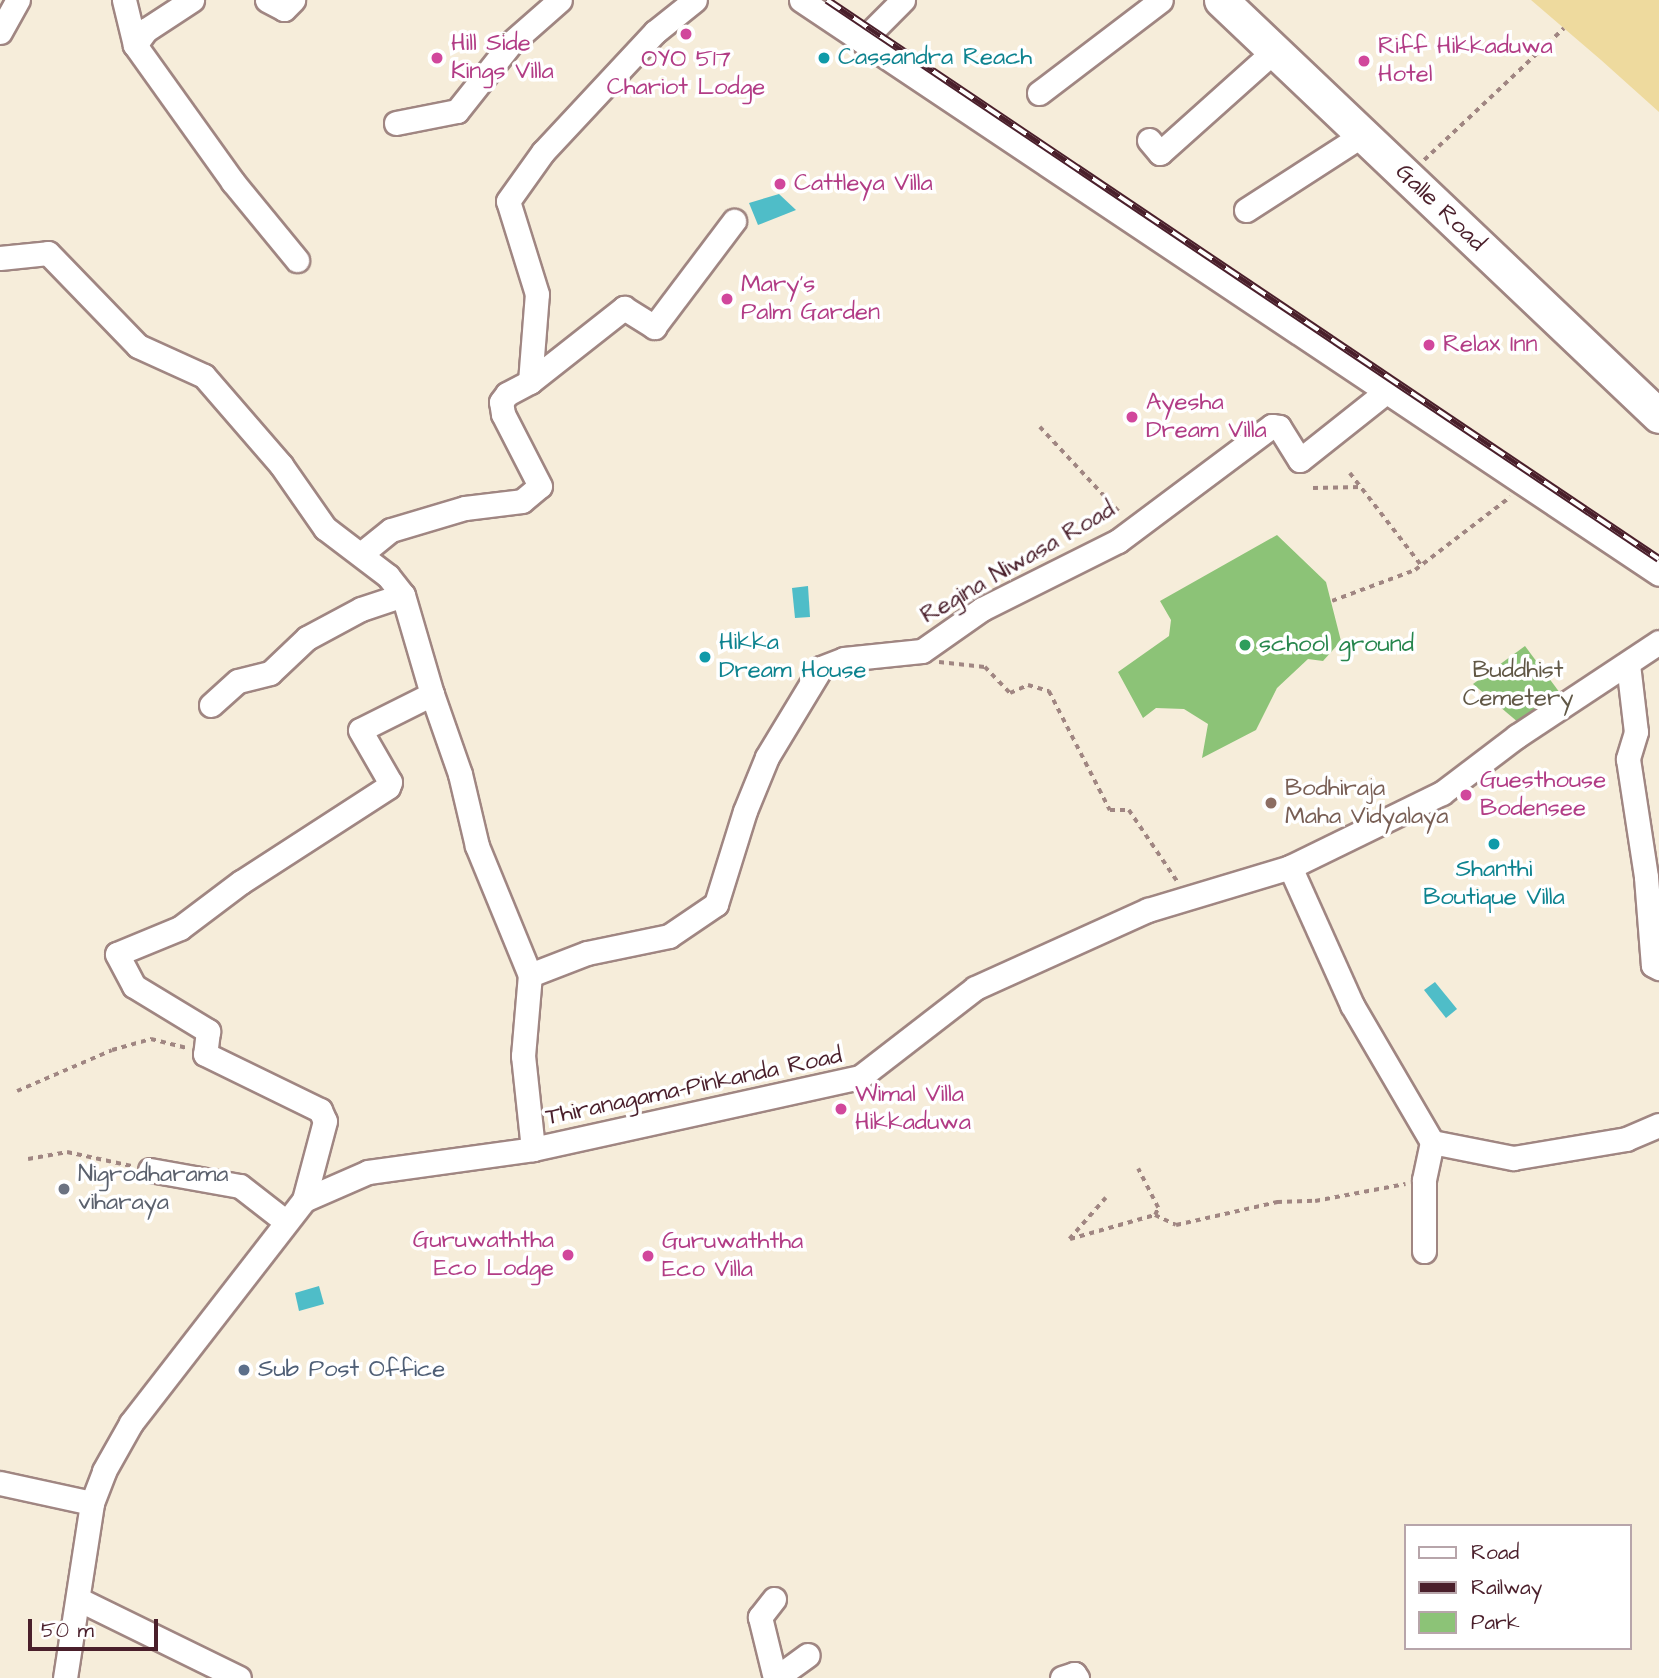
<!DOCTYPE html>
<style>
body{margin:0}
#map{position:relative;width:1659px;height:1678px;overflow:hidden;background:#f6edda;font-family:"Architects Daughter",sans-serif}
div>[style]{position:absolute}
.green>*{inset:0;background:#8cc377}
.sand>*{inset:0;background:#eeda9e}
.water>*{inset:0;background:#4fbdc8}
.path>*{height:3.5px;margin-top:-1.75px;transform-origin:0;background:repeating-linear-gradient(90deg,#a08682 0 5px,transparent 0 10px)}
.roads{filter:drop-shadow(2px 0 #a08682) drop-shadow(-2px 0 #a08682) drop-shadow(0 2px #a08682) drop-shadow(0 -2px #a08682)}
.minor>*{height:23px;margin:-11.5px;padding:0 11.5px;transform-origin:11.5px;border-radius:11.5px;background:#fff}
.highway>*{height:33px;margin:-16.5px;padding:0 16.5px;transform-origin:16.5px;border-radius:16.5px;background:#fff}
.rail>*{height:8px;margin-top:-4px;transform-origin:0;background:repeating-linear-gradient(90deg,#fff 0 16px,#4a1f2b 0 32px);box-sizing:border-box;border-block:2px solid #4a1f2b}
.dots>*{width:19px;height:19px;translate:-50% -50%;box-sizing:border-box;border:4px solid #fff;border-radius:50%}
span{translate:-50% -50%;white-space:nowrap;text-align:center;line-height:1.15;-webkit-text-stroke:7px #fff;paint-order:stroke}
.hotel-label{font-size:24px;color:#b23c85}
.left{translate:0 -50%;text-align:left}
.right{translate:-100% -50%;text-align:right}
.culture-label{font-size:24px;color:#0d838f}
.street-label{font-size:24px;color:#4a1f2b}
.leisure-label{font-size:24px;color:#27864d}
.park-label{font-size:24px;color:#615846}
.education-label{font-size:24px;color:#785e54}
.worship-label{font-size:24px;color:#5b616d}
.service-label{font-size:24px;color:#4e5e75}
.legend{position:absolute;left:1404px;top:1524px;width:228px;height:126px;box-sizing:border-box;background:#fff;border:2px solid #b7a5aa;margin:0;padding:9px 12px;list-style:none;font-size:21px;color:#4a1f2b}
.legend li{display:flex;align-items:center;gap:14px;height:35px}
.legend b{width:35px;border:2px solid #b7a5aa}
.scale{position:absolute;left:28px;top:1619px;width:130px;height:32px;box-sizing:border-box;border:4px solid #4a1f2b;border-top:0;padding-left:9px;font-size:21px;line-height:24px;white-space:nowrap;color:#4a1f2b;-webkit-text-stroke:5px #fff;paint-order:stroke}
</style>
<div id="map">
<div class="green">
<div style="clip-path:polygon(1277px 535px,1326px 582px,1341px 641px,1323px 661px,1308px 659px,1277px 688px,1256px 730px,1202px 758px,1208px 724px,1184px 709px,1156px 708px,1143px 718px,1118px 672px,1169px 636px,1171px 620px,1160px 601px)"></div>
<div style="clip-path:polygon(1525px 646px,1560px 693px,1519px 723px,1473px 684px)"></div>
</div>
<div class="sand">
<div style="clip-path:polygon(1531px 0,1659px 0,1659px 112px,1601px 60px)"></div>
</div>
<div class="water">
<div style="clip-path:polygon(779px 194px,796px 210px,758px 225px,749px 203px)"></div>
<div style="clip-path:polygon(808px 586px,810px 617px,795px 618px,792px 588px)"></div>
<div style="clip-path:polygon(1435px 982px,1457px 1009px,1446px 1018px,1424px 990px)"></div>
<div style="clip-path:polygon(319px 1286px,324px 1304px,299px 1311px,295px 1293px)"></div>
</div>
<div class="path">
<div style="left:1424px;top:160px;width:192px;rotate:-43.3deg"></div>
<div style="left:1040px;top:427px;width:120px;rotate:47deg"></div>
<div style="left:1350px;top:473px;width:116px;rotate:52.3deg"></div>
<div style="left:1313px;top:488px;width:48px;rotate:-1.2deg"></div>
<div style="left:1332px;top:601px;width:89px;rotate:-20.5deg"></div>
<div style="left:1415px;top:570px;width:120px;rotate:-37.5deg"></div>
<div style="left:939px;top:662px;width:46px;rotate:6.2deg"></div>
<div style="left:985px;top:667px;width:36px;rotate:46deg"></div>
<div style="left:1010px;top:693px;width:20px;rotate:-24deg"></div>
<div style="left:1028px;top:685px;width:22px;rotate:16deg"></div>
<div style="left:1049px;top:691px;width:134px;rotate:62.9deg"></div>
<div style="left:1110px;top:810px;width:19px"></div>
<div style="left:1129px;top:810px;width:86px;rotate:55.9deg"></div>
<div style="left:17px;top:1091px;width:103px;rotate:-23.3deg"></div>
<div style="left:112px;top:1050px;width:41px;rotate:-15.8deg"></div>
<div style="left:151px;top:1039px;width:36px;rotate:14deg"></div>
<div style="left:28px;top:1159px;width:40px;rotate:-10deg"></div>
<div style="left:67px;top:1152px;width:66px;rotate:12.3deg"></div>
<div style="left:1106px;top:1198px;width:55px;rotate:131.3deg"></div>
<div style="left:1070px;top:1239px;width:88px;rotate:-15.8deg"></div>
<div style="left:1155px;top:1215px;width:8px;rotate:-67deg"></div>
<div style="left:1158px;top:1208px;width:44px;rotate:-117.1deg"></div>
<div style="left:1155px;top:1215px;width:23px;rotate:25deg"></div>
<div style="left:1176px;top:1225px;width:104px;rotate:-12.8deg"></div>
<div style="left:1277px;top:1202px;width:38px;rotate:-2deg"></div>
<div style="left:1315px;top:1201px;width:92px;rotate:-10.7deg"></div>
</div>
<div class="roads">
<div class="minor">
<div style="left:124px;top:0;width:46px;rotate:76.3deg"></div>
<div style="left:135px;top:45px;width:19px;rotate:-54deg"></div>
<div style="left:146px;top:30px;width:55px;rotate:-33.1deg"></div>
<div style="left:267px;top:0;width:19px;rotate:28deg"></div>
<div style="left:284px;top:9px;width:13px;rotate:-45deg"></div>
<div style="left:801px;top:0;width:1032px;rotate:33.78deg"></div>
<div style="left:0;top:32px;width:37px;rotate:-61deg"></div>
<div style="left:862px;top:41px;width:58px;rotate:-45deg"></div>
<div style="left:135px;top:45px;width:168px;rotate:54.4deg"></div>
<div style="left:233px;top:182px;width:101px;rotate:50.6deg"></div>
<div style="left:1039px;top:93px;width:153px;rotate:-37.3deg"></div>
<div style="left:396px;top:123px;width:62px;rotate:-11.1deg"></div>
<div style="left:457px;top:111px;width:87px;rotate:-51.5deg"></div>
<div style="left:511px;top:43px;width:65px;rotate:-41.3deg"></div>
<div style="left:1149px;top:140px;width:17px;rotate:50deg"></div>
<div style="left:1160px;top:153px;width:152px;rotate:-41.8deg"></div>
<div style="left:1246px;top:210px;width:140px;rotate:-32.8deg"></div>
<div style="left:0;top:258px;width:48px;rotate:-5.9deg"></div>
<div style="left:48px;top:253px;width:129px;rotate:45.9deg"></div>
<div style="left:138px;top:346px;width:72px;rotate:24.4deg"></div>
<div style="left:204px;top:376px;width:118px;rotate:49.1deg"></div>
<div style="left:281px;top:465px;width:77px;rotate:55.1deg"></div>
<div style="left:325px;top:528px;width:79px;rotate:37.3deg"></div>
<div style="left:388px;top:576px;width:24px;rotate:52deg"></div>
<div style="left:403px;top:595px;width:103px;rotate:73.7deg"></div>
<div style="left:432px;top:694px;width:80px;rotate:153.4deg"></div>
<div style="left:360px;top:730px;width:60px;rotate:60deg"></div>
<div style="left:390px;top:782px;width:5px;rotate:112deg"></div>
<div style="left:388px;top:787px;width:175px;rotate:147.1deg"></div>
<div style="left:241px;top:882px;width:76px;rotate:143deg"></div>
<div style="left:180px;top:928px;width:68px;rotate:157.6deg"></div>
<div style="left:117px;top:954px;width:36px;rotate:62deg"></div>
<div style="left:134px;top:986px;width:87px;rotate:31.3deg"></div>
<div style="left:208px;top:1031px;width:23px;rotate:97deg"></div>
<div style="left:205px;top:1054px;width:128px;rotate:26deg"></div>
<div style="left:320px;top:1110px;width:12px;rotate:66deg"></div>
<div style="left:325px;top:1121px;width:82px;rotate:104.9deg"></div>
<div style="left:530px;top:382px;width:120px;rotate:-38.2deg"></div>
<div style="left:624px;top:308px;width:36px;rotate:32deg"></div>
<div style="left:654px;top:327px;width:133px;rotate:-53deg"></div>
<div style="left:361px;top:554px;width:38px;rotate:-39deg"></div>
<div style="left:391px;top:530px;width:77px;rotate:-16.6deg"></div>
<div style="left:465px;top:508px;width:57px;rotate:-7deg"></div>
<div style="left:522px;top:501px;width:23px;rotate:-40deg"></div>
<div style="left:540px;top:486px;width:81px;rotate:-117.2deg"></div>
<div style="left:503px;top:414px;width:12px;rotate:-99deg"></div>
<div style="left:501px;top:402px;width:10px;rotate:-53deg"></div>
<div style="left:507px;top:394px;width:26px;rotate:-28deg"></div>
<div style="left:530px;top:382px;width:88px;rotate:-85.5deg"></div>
<div style="left:537px;top:294px;width:97px;rotate:-107.3deg"></div>
<div style="left:508px;top:201px;width:60px;rotate:-54.5deg"></div>
<div style="left:543px;top:152px;width:164px;rotate:-47deg"></div>
<div style="left:655px;top:32px;width:51px;rotate:-38.7deg"></div>
<div style="left:1628px;top:664px;width:68px;rotate:83.3deg"></div>
<div style="left:1636px;top:732px;width:28px;rotate:107deg"></div>
<div style="left:1628px;top:759px;width:119px;rotate:81.3deg"></div>
<div style="left:1646px;top:877px;width:88px;rotate:85.5deg"></div>
<div style="left:1653px;top:965px;width:7px;rotate:27deg"></div>
<div style="left:432px;top:694px;width:85px;rotate:70.7deg"></div>
<div style="left:460px;top:774px;width:74px;rotate:76.7deg"></div>
<div style="left:477px;top:846px;width:139px;rotate:67.7deg"></div>
<div style="left:211px;top:705px;width:36px;rotate:-42deg"></div>
<div style="left:238px;top:681px;width:33px;rotate:-14deg"></div>
<div style="left:270px;top:673px;width:51px;rotate:-43.4deg"></div>
<div style="left:307px;top:638px;width:61px;rotate:-28.2deg"></div>
<div style="left:361px;top:609px;width:44px;rotate:-18.4deg"></div>
<div style="left:1290px;top:867px;width:151px;rotate:65.8deg"></div>
<div style="left:1352px;top:1005px;width:159px;rotate:59.7deg"></div>
<div style="left:1432px;top:1142px;width:39px;rotate:102deg"></div>
<div style="left:1424px;top:1180px;width:71px;rotate:90deg"></div>
<div style="left:1432px;top:1142px;width:83px;rotate:11.2deg"></div>
<div style="left:1513px;top:1158px;width:115px;rotate:-9.5deg"></div>
<div style="left:1626px;top:1139px;width:36px;rotate:-23deg"></div>
<div style="left:533px;top:1149px;width:94px;rotate:-96.1deg"></div>
<div style="left:523px;top:1056px;width:81px;rotate:-85.1deg"></div>
<div style="left:530px;top:975px;width:61px;rotate:-21.1deg"></div>
<div style="left:587px;top:953px;width:84px;rotate:-11.7deg"></div>
<div style="left:669px;top:936px;width:57px;rotate:-34.2deg"></div>
<div style="left:716px;top:904px;width:97px;rotate:-72.7deg"></div>
<div style="left:745px;top:811px;width:58px;rotate:-67.8deg"></div>
<div style="left:767px;top:757px;width:104px;rotate:-58.8deg"></div>
<div style="left:821px;top:668px;width:25px;rotate:-21deg"></div>
<div style="left:844px;top:659px;width:78px;rotate:-5.9deg"></div>
<div style="left:922px;top:651px;width:73px;rotate:-35deg"></div>
<div style="left:982px;top:609px;width:152px;rotate:-26.6deg"></div>
<div style="left:1118px;top:541px;width:192px;rotate:-36.8deg"></div>
<div style="left:1272px;top:426px;width:7px;rotate:8deg"></div>
<div style="left:1279px;top:427px;width:39px;rotate:58deg"></div>
<div style="left:1300px;top:460px;width:111px;rotate:-38.4deg"></div>
<div style="left:150px;top:1170px;width:91px;rotate:10.1deg"></div>
<div style="left:240px;top:1186px;width:57px;rotate:37.9deg"></div>
<div style="left:0;top:1483px;width:94px;rotate:12.3deg"></div>
<div style="left:774px;top:1599px;width:23px;rotate:128deg"></div>
<div style="left:760px;top:1617px;width:63px;rotate:76.2deg"></div>
<div style="left:80px;top:1600px;width:177px;rotate:26.1deg"></div>
<div style="left:65px;top:1678px;width:177px;rotate:-81.2deg"></div>
<div style="left:92px;top:1503px;width:34px;rotate:-69deg"></div>
<div style="left:104px;top:1471px;width:55px;rotate:-60.6deg"></div>
<div style="left:131px;top:1423px;width:282px;rotate:-52.2deg"></div>
<div style="left:304px;top:1200px;width:70px;rotate:-23.6deg"></div>
<div style="left:368px;top:1172px;width:167px;rotate:-7.9deg"></div>
<div style="left:533px;top:1149px;width:335px;rotate:-12.4deg"></div>
<div style="left:860px;top:1077px;width:145px;rotate:-37.7deg"></div>
<div style="left:975px;top:988px;width:190px;rotate:-24.3deg"></div>
<div style="left:1148px;top:910px;width:148px;rotate:-16.8deg"></div>
<div style="left:1290px;top:867px;width:169px;rotate:-26deg"></div>
<div style="left:1442px;top:793px;width:94px;rotate:-37.2deg"></div>
<div style="left:1517px;top:736px;width:170px;rotate:-33.5deg"></div>
<div style="left:776px;top:1678px;width:39px;rotate:-36deg"></div>
<div style="left:1062px;top:1678px;width:13px;rotate:-18deg"></div>
<div style="left:1074px;top:1674px;width:5px;rotate:53deg"></div>
</div>
<div class="highway">
<div style="left:1221px;top:0;width:604px;rotate:43.52deg"></div>
</div>
</div>
<div class="rail">
<div style="left:827px;top:0;width:1002px;rotate:33.9deg"></div>
</div>
<div class="dots">
<div style="left:686px;top:34px;background:#d1479c"></div>
<div style="left:437px;top:58px;background:#d1479c"></div>
<div style="left:824px;top:58px;background:#0f9aa8"></div>
<div style="left:1364px;top:61px;background:#d1479c"></div>
<div style="left:780px;top:184px;background:#d1479c"></div>
<div style="left:727px;top:299px;background:#d1479c"></div>
<div style="left:1429px;top:345px;background:#d1479c"></div>
<div style="left:1132px;top:417px;background:#d1479c"></div>
<div style="left:1245px;top:645px;background:#2e9e5b"></div>
<div style="left:705px;top:657px;background:#0f9aa8"></div>
<div style="left:1466px;top:795px;background:#d1479c"></div>
<div style="left:1271px;top:803px;background:#8d6e63"></div>
<div style="left:1494px;top:844px;background:#0f9aa8"></div>
<div style="left:841px;top:1109px;background:#d1479c"></div>
<div style="left:64px;top:1189px;background:#6b7280"></div>
<div style="left:568px;top:1255px;background:#d1479c"></div>
<div style="left:648px;top:1256px;background:#d1479c"></div>
<div style="left:244px;top:1370px;background:#5c6f8a"></div>
</div>
<div class="hotel-label">
<span class="left" style="left:451px;top:58px">Hill Side<br>Kings Villa</span>
<span class="left" style="left:1378px;top:61px">Riff Hikkaduwa<br>Hotel</span>
<span style="left:686px;top:74px">OYO 517<br>Chariot Lodge</span>
<span class="left" style="left:794px;top:184px">Cattleya Villa</span>
<span class="left" style="left:741px;top:299px">Mary's<br>Palm Garden</span>
<span class="left" style="left:1443px;top:345px">Relax Inn</span>
<span class="left" style="left:1146px;top:417px">Ayesha<br>Dream Villa</span>
<span class="left" style="left:1480px;top:795px">Guesthouse<br>Bodensee</span>
<span class="left" style="left:855px;top:1109px">Wimal Villa<br>Hikkaduwa</span>
<span class="right" style="left:554px;top:1255px">Guruwaththa<br>Eco Lodge</span>
<span class="left" style="left:662px;top:1256px">Guruwaththa<br>Eco Villa</span>
</div>
<div class="culture-label">
<span class="left" style="left:838px;top:58px">Cassandra Reach</span>
<span class="left" style="left:719px;top:657px">Hikka<br>Dream House</span>
<span style="left:1494px;top:884px">Shanthi<br>Boutique Villa</span>
</div>
<div class="street-label">
<span style="left:1440px;top:208px;rotate:44deg">Galle Road</span>
<span style="left:1018px;top:563px;rotate:-30deg">Regina Niwasa Road</span>
<span style="left:694px;top:1087px;rotate:-12deg">Thiranagama-Pinkanda Road</span>
</div>
<div class="leisure-label">
<span class="left" style="left:1259px;top:645px">school ground</span>
</div>
<div class="park-label">
<span style="left:1518px;top:685px">Buddhist<br>Cemetery</span>
</div>
<div class="education-label">
<span class="left" style="left:1285px;top:803px">Bodhiraja<br>Maha Vidyalaya</span>
</div>
<div class="worship-label">
<span class="left" style="left:78px;top:1189px">Nigrodharama<br>viharaya</span>
</div>
<div class="service-label">
<span class="left" style="left:258px;top:1370px">Sub Post Office</span>
</div>
<ul class="legend">
<li><b style="height:9px;background:#fff"></b>Road</li>
<li><b style="height:9px;background:#4a1f2b"></b>Railway</li>
<li><b style="height:19px;background:#8cc377"></b>Park</li>
</ul>
<div class="scale">50 m</div>
</div>
